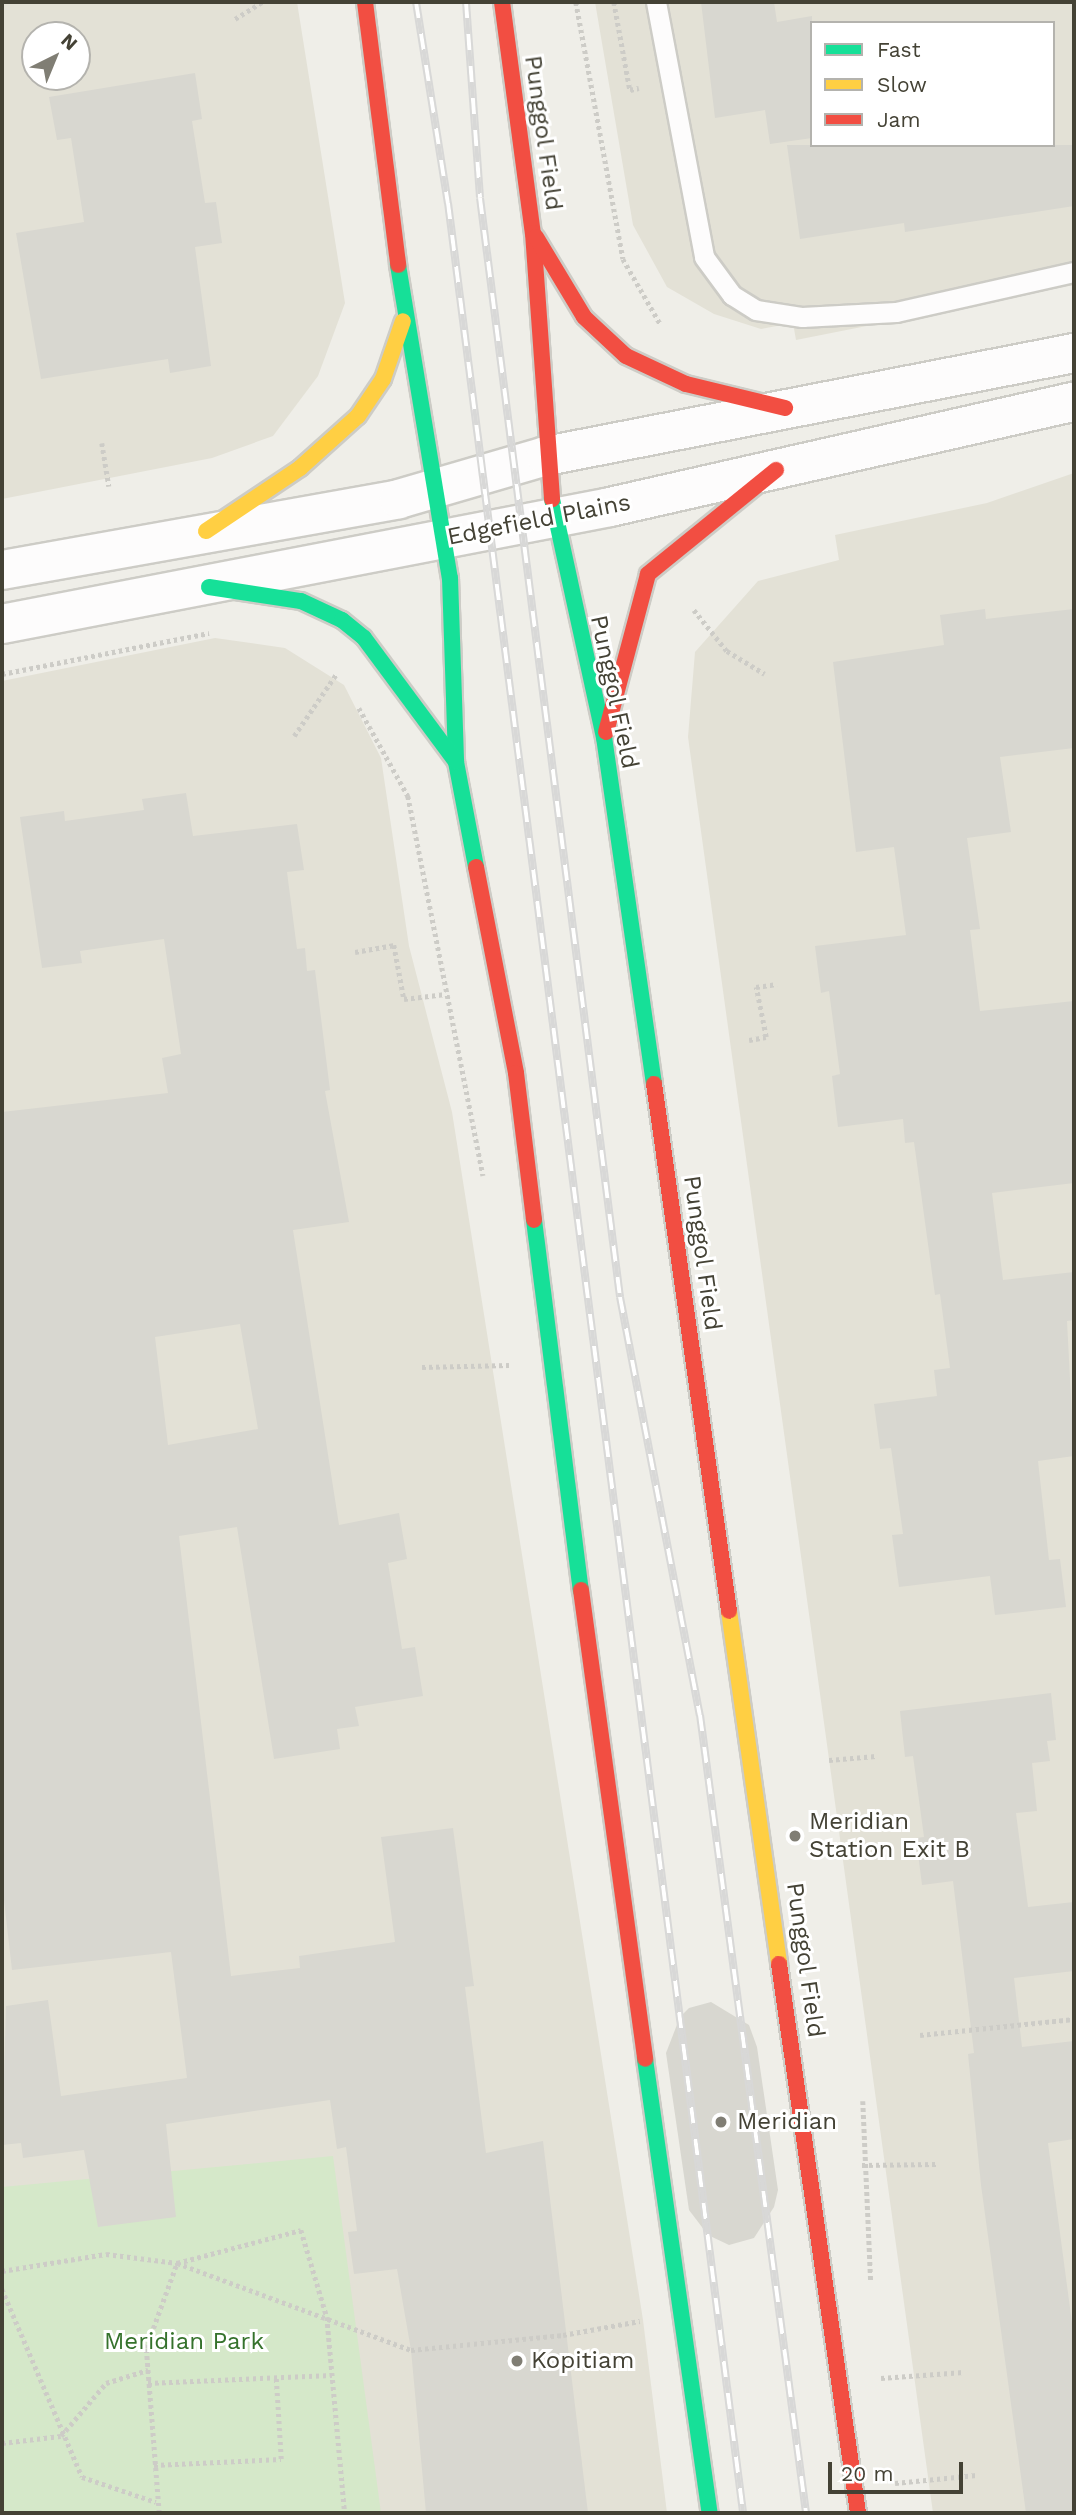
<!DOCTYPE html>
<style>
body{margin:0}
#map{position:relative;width:1076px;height:2515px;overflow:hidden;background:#efeee8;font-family:"Work Sans",sans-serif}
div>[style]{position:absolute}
.residential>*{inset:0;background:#e3e1d6}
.green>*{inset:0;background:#d5e8c9}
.building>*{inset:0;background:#d8d7d0}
.path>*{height:4.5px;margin-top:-2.25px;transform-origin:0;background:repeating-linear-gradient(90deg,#cdccc7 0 3.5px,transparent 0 7px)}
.roads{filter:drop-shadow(2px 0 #cdccc6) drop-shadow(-2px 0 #cdccc6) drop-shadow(0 2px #cdccc6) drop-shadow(0 -2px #cdccc6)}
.lane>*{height:19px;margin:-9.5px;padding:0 9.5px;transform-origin:9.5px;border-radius:9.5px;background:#fdfcfc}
.street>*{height:38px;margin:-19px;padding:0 19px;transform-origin:19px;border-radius:19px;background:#fdfcfc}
.fast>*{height:16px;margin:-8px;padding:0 8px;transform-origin:8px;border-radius:8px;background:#16e098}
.slow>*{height:16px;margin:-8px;padding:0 8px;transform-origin:8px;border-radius:8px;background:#ffcf43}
.jam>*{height:16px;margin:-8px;padding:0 8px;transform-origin:8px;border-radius:8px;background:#f24e42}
.rail>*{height:8px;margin-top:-4px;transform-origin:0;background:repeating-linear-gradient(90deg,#fff 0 16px,#d8d8d7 0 32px);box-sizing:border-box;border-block:2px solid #d8d8d7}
.dots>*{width:19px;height:19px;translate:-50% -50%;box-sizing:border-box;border:4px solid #fff;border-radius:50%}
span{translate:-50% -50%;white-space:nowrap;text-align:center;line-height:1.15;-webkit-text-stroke:6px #fff;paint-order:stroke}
.street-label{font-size:24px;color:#444235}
.poi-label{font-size:24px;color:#444235}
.left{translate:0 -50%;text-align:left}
.park-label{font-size:24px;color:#35722c}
.frame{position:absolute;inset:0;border:4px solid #444235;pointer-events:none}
.legend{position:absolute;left:810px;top:21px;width:245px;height:126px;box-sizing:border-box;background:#fff;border:2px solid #b4b3ae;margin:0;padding:9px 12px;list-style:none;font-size:21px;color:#444235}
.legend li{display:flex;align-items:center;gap:14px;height:35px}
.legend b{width:35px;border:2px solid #b4b3ae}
.north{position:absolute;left:21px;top:21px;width:70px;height:70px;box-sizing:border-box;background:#fff;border:2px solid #b4b3ae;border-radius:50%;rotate:43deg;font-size:19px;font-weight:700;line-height:28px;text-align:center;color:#444235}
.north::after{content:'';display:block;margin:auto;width:24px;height:32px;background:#807e74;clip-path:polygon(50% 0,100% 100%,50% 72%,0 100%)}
.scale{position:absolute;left:828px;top:2462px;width:135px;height:32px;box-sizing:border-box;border:4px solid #444235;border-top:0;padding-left:9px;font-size:21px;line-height:24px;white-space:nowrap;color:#444235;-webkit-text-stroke:5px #fff;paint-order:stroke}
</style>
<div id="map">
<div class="residential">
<div style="clip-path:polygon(evenodd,2px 2px,297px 2px,345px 303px,318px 376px,273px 436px,212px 458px,2px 499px,2px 2px,35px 35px,77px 35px,77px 77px,35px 77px,35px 35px)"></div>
<div style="clip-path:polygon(evenodd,595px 2px,1074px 2px,1074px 285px,796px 340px,793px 323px,761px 329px,714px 314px,667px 287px,633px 225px,595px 2px,812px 23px,1053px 23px,1053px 145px,812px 145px,812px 23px)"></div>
<div style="clip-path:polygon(1074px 473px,1074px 2513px,933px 2513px,688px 737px,695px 652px,758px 581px,839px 560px,835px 535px,987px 503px)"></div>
<div style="clip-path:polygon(215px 638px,285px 648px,344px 685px,381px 758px,409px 946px,452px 1112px,643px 2320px,667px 2513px,2px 2513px,2px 681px)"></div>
</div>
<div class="green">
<div style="clip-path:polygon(333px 2156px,381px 2513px,2px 2513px,2px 2187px)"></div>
</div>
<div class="building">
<div style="clip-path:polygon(701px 2px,774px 2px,777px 22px,812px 16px,812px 138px,770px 144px,765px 110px,715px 118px)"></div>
<div style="clip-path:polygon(195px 73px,202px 119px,192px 121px,205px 203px,216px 202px,222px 243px,195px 247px,211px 366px,170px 373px,168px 359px,41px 379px,16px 233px,84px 222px,71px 138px,57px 140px,49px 97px)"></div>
<div style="clip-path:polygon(787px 145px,1074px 145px,1074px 206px,905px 232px,904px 223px,800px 239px)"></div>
<div style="clip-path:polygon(985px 609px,986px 619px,1074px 609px,1074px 748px,1000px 757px,1011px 832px,967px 838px,980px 929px,970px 930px,980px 1011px,1074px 1001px,1074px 1183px,992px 1193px,1003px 1280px,1074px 1272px,1074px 1320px,1067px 1321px,1074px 1456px,1038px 1461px,1049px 1560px,1060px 1559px,1066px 1607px,995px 1615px,990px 1576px,899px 1587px,892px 1535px,903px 1534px,891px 1448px,880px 1449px,874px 1404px,937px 1396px,934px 1370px,950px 1368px,940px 1294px,935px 1295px,914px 1142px,905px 1143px,903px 1119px,838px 1127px,832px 1076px,840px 1074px,829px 991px,821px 993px,815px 946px,906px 935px,894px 847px,856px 852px,833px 662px,944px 645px,940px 615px)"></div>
<div style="clip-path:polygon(evenodd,186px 793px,193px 836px,297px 824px,304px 870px,287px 872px,297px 949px,305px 948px,307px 971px,315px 970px,330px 1090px,325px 1091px,349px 1222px,293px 1230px,339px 1525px,399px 1513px,407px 1559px,388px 1563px,402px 1649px,415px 1647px,423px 1696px,355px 1707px,359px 1726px,337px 1729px,340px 1749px,274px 1759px,237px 1527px,179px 1536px,231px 1976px,300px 1968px,299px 1956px,395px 1942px,381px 1837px,453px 1828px,474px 1986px,465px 1987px,486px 2153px,543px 2141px,588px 2513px,426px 2513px,411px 2350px,397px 2269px,354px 2274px,348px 2232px,357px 2231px,346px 2147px,337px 2149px,330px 2100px,166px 2124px,176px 2217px,98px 2227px,84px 2150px,23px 2158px,21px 2143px,2px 2145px,6px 2006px,48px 2000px,61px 2096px,187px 2078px,171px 1952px,12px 1970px,2px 1883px,2px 1112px,168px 1093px,162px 1058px,181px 1054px,164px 939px,80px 951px,82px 963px,42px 968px,20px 817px,64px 811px,65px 821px,144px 810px,142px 799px,186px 793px,240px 1324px,258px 1429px,168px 1445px,155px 1337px,240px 1324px)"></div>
<div style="clip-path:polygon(1051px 1693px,1056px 1740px,1047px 1741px,1050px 1761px,1032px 1763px,1037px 1811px,1016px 1813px,1028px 1907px,1074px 1902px,1074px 1971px,1014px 1978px,1022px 2047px,1074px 2041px,1074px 2139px,1048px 2143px,1074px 2338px,1074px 2513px,1026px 2513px,981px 2185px,968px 2054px,974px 2053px,953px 1881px,922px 1885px,916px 1838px,924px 1837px,913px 1756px,905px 1757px,900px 1711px)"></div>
<div style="clip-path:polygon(711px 2002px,749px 2025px,757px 2047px,778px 2190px,774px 2207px,754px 2238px,729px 2245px,708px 2235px,689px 2210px,666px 2053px,680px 2017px,689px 2008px)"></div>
</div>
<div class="path">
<div style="left:576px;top:2px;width:261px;rotate:79.6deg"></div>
<div style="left:623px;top:259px;width:76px;rotate:60.1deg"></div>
<div style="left:614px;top:2px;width:89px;rotate:79.7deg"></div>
<div style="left:630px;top:90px;width:9px;rotate:-13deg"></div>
<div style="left:235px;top:19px;width:32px;rotate:-32deg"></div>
<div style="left:102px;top:443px;width:44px;rotate:80.8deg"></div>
<div style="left:694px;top:610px;width:53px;rotate:51.2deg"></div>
<div style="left:727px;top:651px;width:44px;rotate:31.2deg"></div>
<div style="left:2px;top:674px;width:211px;rotate:-11.2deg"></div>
<div style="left:359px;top:708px;width:101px;rotate:60.9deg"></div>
<div style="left:408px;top:796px;width:387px;rotate:78.8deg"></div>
<div style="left:294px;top:736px;width:76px;rotate:-55.7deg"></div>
<div style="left:355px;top:952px;width:40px;rotate:-10deg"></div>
<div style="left:394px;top:945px;width:55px;rotate:79.5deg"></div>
<div style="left:404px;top:999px;width:42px;rotate:-6.8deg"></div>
<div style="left:749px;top:1040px;width:17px;rotate:-10deg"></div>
<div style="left:766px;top:1037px;width:51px;rotate:-101.3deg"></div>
<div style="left:756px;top:987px;width:21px;rotate:-8deg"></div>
<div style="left:422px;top:1367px;width:87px;rotate:-1.3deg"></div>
<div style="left:829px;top:1760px;width:47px;rotate:-4.9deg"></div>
<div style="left:920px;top:2035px;width:155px;rotate:-5.9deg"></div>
<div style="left:863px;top:2101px;width:180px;rotate:87.5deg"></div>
<div style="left:862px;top:2165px;width:75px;rotate:-0.8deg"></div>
<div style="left:177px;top:2263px;width:128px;rotate:-14.9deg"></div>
<div style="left:301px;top:2230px;width:91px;rotate:73.4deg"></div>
<div style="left:327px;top:2317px;width:197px;rotate:84.8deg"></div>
<div style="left:2px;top:2271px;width:105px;rotate:-9.3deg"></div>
<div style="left:106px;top:2254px;width:72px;rotate:7.2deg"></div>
<div style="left:177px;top:2263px;width:250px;rotate:20.4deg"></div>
<div style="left:411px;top:2350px;width:153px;rotate:-5.6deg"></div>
<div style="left:563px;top:2335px;width:78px;rotate:-10.3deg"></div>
<div style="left:2px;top:2289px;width:204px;rotate:66.9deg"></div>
<div style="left:82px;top:2477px;width:78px;rotate:18.7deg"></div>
<div style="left:881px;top:2378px;width:83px;rotate:-4.1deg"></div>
<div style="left:148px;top:2383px;width:184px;rotate:-2.5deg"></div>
<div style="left:2px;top:2443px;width:59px;rotate:-6.8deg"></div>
<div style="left:61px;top:2436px;width:70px;rotate:-49.7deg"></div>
<div style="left:106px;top:2383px;width:44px;rotate:-17.2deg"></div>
<div style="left:154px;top:2465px;width:127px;rotate:-2.7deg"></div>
<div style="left:281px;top:2459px;width:81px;rotate:-93.5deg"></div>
<div style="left:895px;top:2483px;width:82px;rotate:-5.6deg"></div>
<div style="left:159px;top:2513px;width:166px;rotate:-94.5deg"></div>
<div style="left:146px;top:2348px;width:90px;rotate:-70deg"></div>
</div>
<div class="roads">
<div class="lane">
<div style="left:656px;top:2px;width:259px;rotate:79.3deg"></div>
<div style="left:704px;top:257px;width:47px;rotate:53.6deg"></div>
<div style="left:732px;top:295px;width:28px;rotate:32deg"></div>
<div style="left:756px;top:310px;width:47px;rotate:8.7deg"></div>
<div style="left:802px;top:317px;width:94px;rotate:-3deg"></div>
<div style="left:896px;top:312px;width:182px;rotate:-12.7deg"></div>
</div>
<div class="street">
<div style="left:2px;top:570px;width:403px;rotate:-10.1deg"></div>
<div style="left:399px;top:499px;width:153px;rotate:-16.3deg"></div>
<div style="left:546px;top:456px;width:538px;rotate:-11.04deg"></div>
<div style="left:2px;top:624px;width:619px;rotate:-10.89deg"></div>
<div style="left:610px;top:507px;width:476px;rotate:-12.8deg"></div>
</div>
<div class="fast">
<div style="left:398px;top:265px;width:317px;rotate:80.6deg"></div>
<div style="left:450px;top:578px;width:184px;rotate:88.1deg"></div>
<div style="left:456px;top:762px;width:107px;rotate:79.2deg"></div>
<div style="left:552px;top:499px;width:244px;rotate:77.7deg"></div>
<div style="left:604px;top:737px;width:351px;rotate:81.8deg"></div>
<div style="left:209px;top:587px;width:93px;rotate:8.7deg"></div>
<div style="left:301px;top:601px;width:45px;rotate:24.9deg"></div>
<div style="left:342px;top:620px;width:28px;rotate:39deg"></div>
<div style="left:364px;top:638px;width:154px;rotate:53.4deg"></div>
<div style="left:534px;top:1220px;width:373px;rotate:82.8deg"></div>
<div style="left:645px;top:2059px;width:459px;rotate:81.9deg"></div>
</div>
<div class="slow">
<div style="left:206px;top:531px;width:113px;rotate:-33.8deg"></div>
<div style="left:300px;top:468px;width:78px;rotate:-41.9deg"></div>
<div style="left:358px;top:416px;width:45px;rotate:-56deg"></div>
<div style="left:383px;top:379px;width:61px;rotate:-71deg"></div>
<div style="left:729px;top:1611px;width:357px;rotate:81.9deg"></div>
</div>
<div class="jam">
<div style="left:365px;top:2px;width:265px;rotate:82.8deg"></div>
<div style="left:502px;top:2px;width:233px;rotate:82.4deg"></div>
<div style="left:533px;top:233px;width:267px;rotate:85.9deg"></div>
<div style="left:536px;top:237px;width:93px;rotate:59deg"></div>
<div style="left:584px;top:317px;width:57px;rotate:42.9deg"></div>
<div style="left:626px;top:356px;width:66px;rotate:25deg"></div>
<div style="left:686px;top:384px;width:102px;rotate:13.6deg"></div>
<div style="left:606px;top:732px;width:163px;rotate:-75.1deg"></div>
<div style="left:648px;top:574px;width:165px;rotate:-39.1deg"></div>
<div style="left:476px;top:867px;width:210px;rotate:79deg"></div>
<div style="left:516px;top:1073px;width:148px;rotate:83deg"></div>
<div style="left:654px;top:1084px;width:532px;rotate:81.9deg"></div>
<div style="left:581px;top:1590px;width:473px;rotate:82.2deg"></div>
<div style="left:779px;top:1964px;width:555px;rotate:81.81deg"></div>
</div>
</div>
<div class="rail">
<div style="left:416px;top:2px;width:204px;rotate:81deg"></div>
<div style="left:448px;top:203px;width:2329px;rotate:82.72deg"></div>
<div style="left:466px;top:2px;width:196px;rotate:85.9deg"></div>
<div style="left:480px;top:198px;width:1108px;rotate:82.74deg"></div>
<div style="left:620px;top:1297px;width:426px;rotate:79.2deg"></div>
<div style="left:700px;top:1715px;width:805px;rotate:82.43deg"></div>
</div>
<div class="dots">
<div style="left:795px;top:1836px;background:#807e74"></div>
<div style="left:721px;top:2122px;background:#807e74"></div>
<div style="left:517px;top:2361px;background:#807e74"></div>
</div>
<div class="street-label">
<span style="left:543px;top:133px;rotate:82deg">Punggol Field</span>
<span style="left:539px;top:520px;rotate:-11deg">Edgefield Plains</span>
<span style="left:614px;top:692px;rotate:78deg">Punggol Field</span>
<span style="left:702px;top:1253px;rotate:82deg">Punggol Field</span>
<span style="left:805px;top:1960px;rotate:82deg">Punggol Field</span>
</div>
<div class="poi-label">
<span class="left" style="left:809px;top:1836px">Meridian<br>Station Exit B</span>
<span class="left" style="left:737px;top:2122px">Meridian</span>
<span class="left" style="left:531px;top:2361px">Kopitiam</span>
</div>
<div class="park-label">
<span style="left:184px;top:2342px">Meridian Park</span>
</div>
<div class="frame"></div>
<ul class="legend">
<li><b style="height:9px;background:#16e098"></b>Fast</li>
<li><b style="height:9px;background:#ffcf43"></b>Slow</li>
<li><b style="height:9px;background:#f24e42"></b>Jam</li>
</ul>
<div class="north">N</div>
<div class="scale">20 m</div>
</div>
